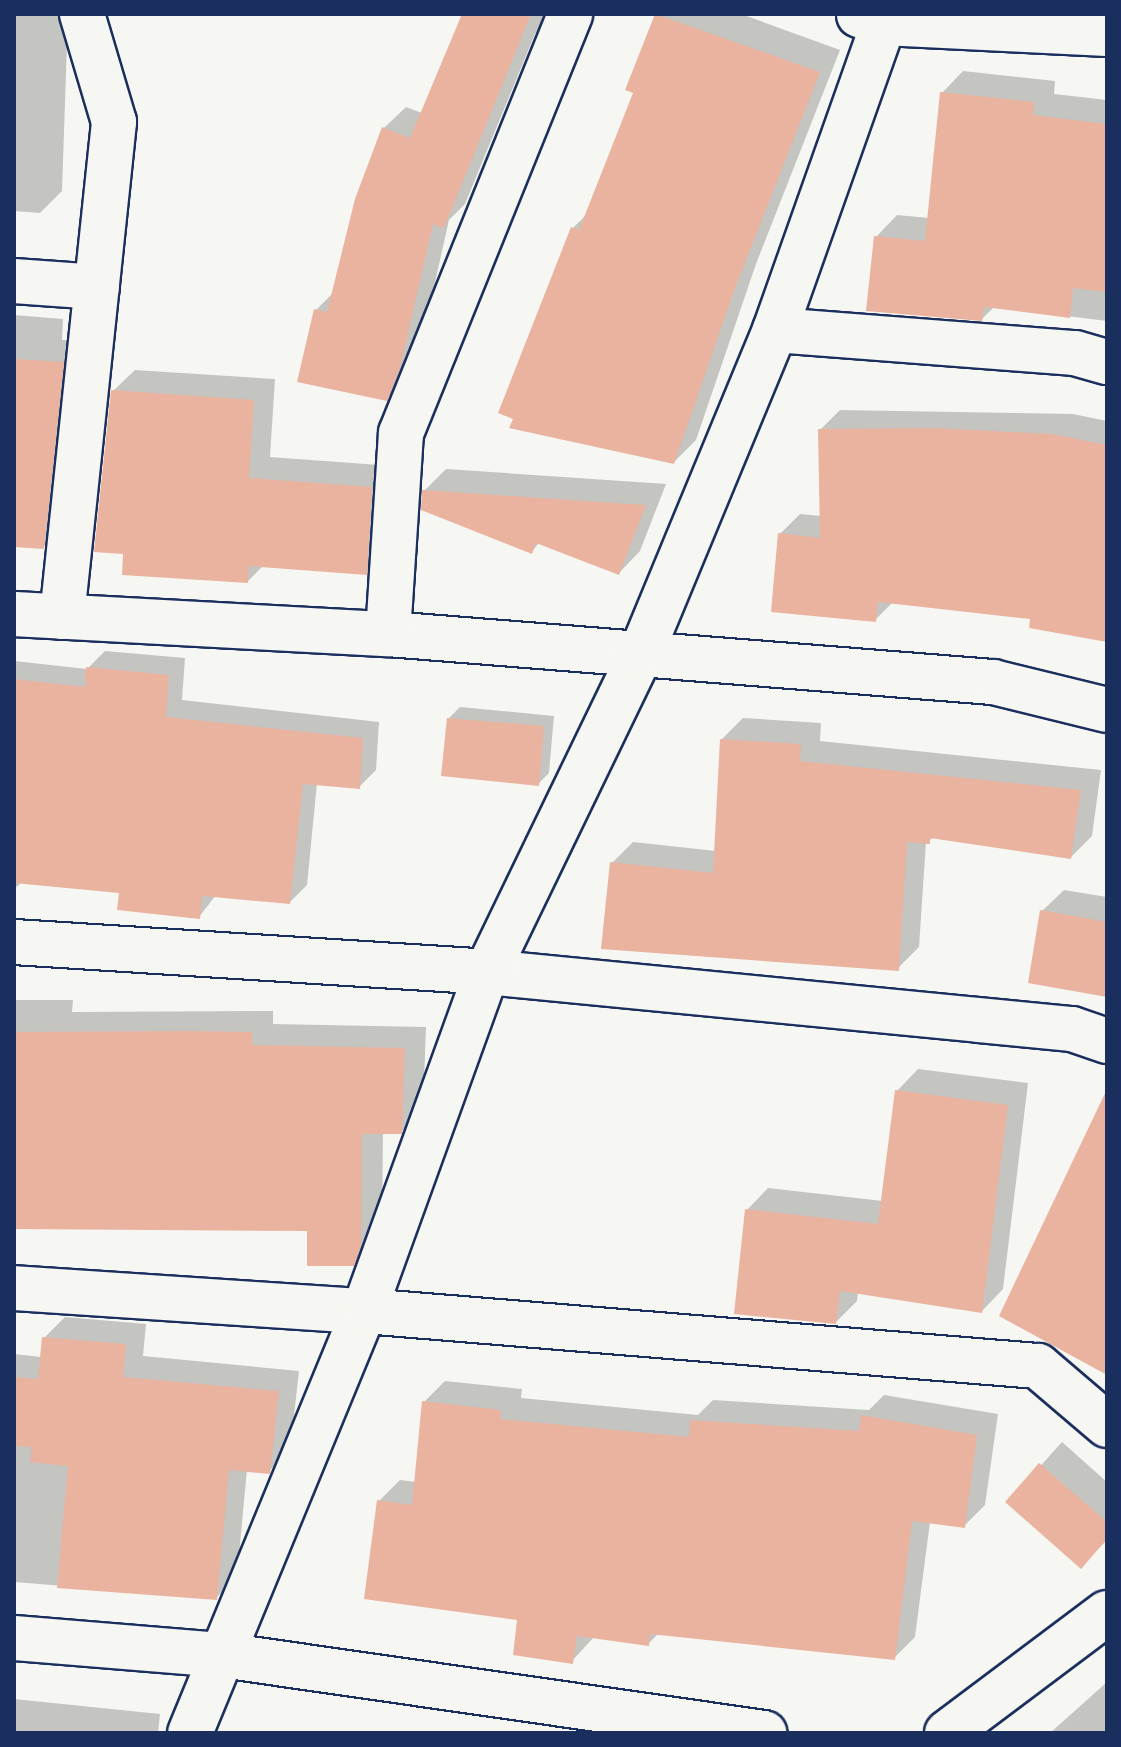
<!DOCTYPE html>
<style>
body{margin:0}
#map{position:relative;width:1121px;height:1747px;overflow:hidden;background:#f6f6f2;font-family:Mali,sans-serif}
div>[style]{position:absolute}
.shadow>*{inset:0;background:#0003}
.building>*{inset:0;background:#eab3a0}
.roads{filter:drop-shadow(2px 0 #1b2f5e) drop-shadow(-2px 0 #1b2f5e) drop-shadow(0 2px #1b2f5e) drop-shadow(0 -2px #1b2f5e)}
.street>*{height:44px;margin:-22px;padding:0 22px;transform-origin:22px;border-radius:22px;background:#f6f6f2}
span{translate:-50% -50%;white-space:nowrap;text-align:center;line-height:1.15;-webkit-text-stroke:7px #f6f6f2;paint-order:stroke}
.frame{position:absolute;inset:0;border:16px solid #1b2f5e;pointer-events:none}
</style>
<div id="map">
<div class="shadow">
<div style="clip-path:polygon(14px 14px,68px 14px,62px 191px,40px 213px,14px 211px)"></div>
<div style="clip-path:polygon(464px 14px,551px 14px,535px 34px,465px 204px,449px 220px,421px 345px,408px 377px,386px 399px,316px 310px,334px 292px,384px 128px,406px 107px,422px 113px)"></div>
<div style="clip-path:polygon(657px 14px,741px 14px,840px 50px,756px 264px,696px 440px,674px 462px,572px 229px,588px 213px,635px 92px,628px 89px)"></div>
<div style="clip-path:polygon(963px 71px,1055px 81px,1054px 94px,1107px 100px,1107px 321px,994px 307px,982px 319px,876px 237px,897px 215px,929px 218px,942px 93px)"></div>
<div style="clip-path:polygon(14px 315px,63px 319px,62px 340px,84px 341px,65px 525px,43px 547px,14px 545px)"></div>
<div style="clip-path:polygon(135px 370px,275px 379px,270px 457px,393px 466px,388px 551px,366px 573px,264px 565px,248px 581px,125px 552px,113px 391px)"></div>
<div style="clip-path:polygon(840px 410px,1073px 414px,1107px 421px,1107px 640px,1033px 617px,894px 601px,875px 620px,780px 534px,800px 514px,821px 516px,820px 430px)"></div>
<div style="clip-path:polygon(446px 469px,666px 484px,640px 551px,619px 573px,540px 542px,532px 551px,424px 491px)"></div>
<div style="clip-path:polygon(105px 651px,185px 658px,182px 700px,379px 722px,376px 770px,359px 787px,317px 783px,307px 885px,290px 902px,216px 895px,199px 917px,121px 891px,22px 882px,14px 889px,14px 661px,87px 669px)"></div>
<div style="clip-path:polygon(460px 707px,554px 716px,549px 773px,538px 784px,449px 718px)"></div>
<div style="clip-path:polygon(743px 718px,821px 723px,820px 741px,1101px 770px,1092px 836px,1071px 857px,935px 837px,926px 842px,919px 947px,898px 968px,612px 863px,633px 842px,716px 851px,722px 739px)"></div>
<div style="clip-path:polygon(1064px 890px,1107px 897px,1107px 995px,1042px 911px)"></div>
<div style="clip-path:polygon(14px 1000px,73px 1000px,72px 1012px,273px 1011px,273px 1024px,426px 1027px,423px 1110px,401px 1132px,383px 1132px,382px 1222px,375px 1242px,353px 1264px,309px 1229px,14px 1229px)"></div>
<div style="clip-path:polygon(918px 1069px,1028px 1083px,1003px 1289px,982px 1311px,858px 1292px,857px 1301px,836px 1322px,747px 1210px,768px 1188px,883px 1201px,897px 1091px)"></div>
<div style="clip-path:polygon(65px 1317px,146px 1324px,143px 1356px,299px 1371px,290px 1451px,269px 1471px,247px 1469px,237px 1577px,216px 1598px,14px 1582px,14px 1354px,42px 1357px,44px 1338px)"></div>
<div style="clip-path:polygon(445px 1381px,522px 1389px,521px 1398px,698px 1415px,713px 1400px,869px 1410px,884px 1395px,998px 1414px,985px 1505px,964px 1526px,930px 1522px,915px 1637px,894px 1658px,659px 1633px,648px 1644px,594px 1637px,572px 1661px,379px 1501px,400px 1480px,416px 1482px,424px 1402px)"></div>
<div style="clip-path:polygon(1062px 1442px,1107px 1482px,1107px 1540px,1081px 1566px,1008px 1502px)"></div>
<div style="clip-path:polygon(1107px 1682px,1107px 1733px,1050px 1733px)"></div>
<div style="clip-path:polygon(14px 1699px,160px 1714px,158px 1733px,14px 1733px)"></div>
</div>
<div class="building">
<div style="clip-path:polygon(462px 14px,531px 14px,444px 228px,433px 224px,400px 368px,387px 401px,297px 382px,314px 309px,327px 312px,355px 199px,382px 127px,410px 138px)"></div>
<div style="clip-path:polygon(655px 14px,820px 72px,735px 288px,674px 464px,509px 428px,513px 419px,498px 413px,571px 227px,579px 230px,633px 93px,625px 90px)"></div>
<div style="clip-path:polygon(940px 92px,1034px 102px,1033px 115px,1107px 124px,1107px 292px,1073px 288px,1070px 318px,984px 307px,982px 321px,866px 311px,874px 236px,925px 241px)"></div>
<div style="clip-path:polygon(14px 359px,64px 362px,44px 549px,14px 547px)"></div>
<div style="clip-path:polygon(111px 390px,254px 400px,249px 478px,372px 487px,367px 575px,249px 566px,248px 583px,122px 575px,123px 554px,94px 552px)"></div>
<div style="clip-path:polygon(932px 428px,1052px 434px,1107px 445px,1107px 642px,1029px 628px,1030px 619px,878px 602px,876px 622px,771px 612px,778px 533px,820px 538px,818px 429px)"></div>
<div style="clip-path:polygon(422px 490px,554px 499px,646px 505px,619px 575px,536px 543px,532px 554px,421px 510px)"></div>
<div style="clip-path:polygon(86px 667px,169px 675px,166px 717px,363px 738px,360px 789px,303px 784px,290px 904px,202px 896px,200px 919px,117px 910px,119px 893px,14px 883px,14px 679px,85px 687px)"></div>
<div style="clip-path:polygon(447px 718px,544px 726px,539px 786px,441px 776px)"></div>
<div style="clip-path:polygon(720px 739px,801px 744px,800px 761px,1081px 790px,1071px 859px,930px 838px,930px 844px,907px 842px,899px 971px,601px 949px,610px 862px,713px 873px)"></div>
<div style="clip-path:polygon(1040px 910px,1107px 922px,1107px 997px,1028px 983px)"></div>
<div style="clip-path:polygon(193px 1031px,252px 1032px,252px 1045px,405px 1048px,402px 1134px,362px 1134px,361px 1245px,354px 1266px,307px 1266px,307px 1231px,14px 1229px,14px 1032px)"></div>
<div style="clip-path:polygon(1107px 1089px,1107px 1375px,999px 1316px)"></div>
<div style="clip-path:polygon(895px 1090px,1008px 1105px,982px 1313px,840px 1291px,836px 1324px,734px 1314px,745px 1209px,878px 1224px)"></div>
<div style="clip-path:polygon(42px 1337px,126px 1344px,123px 1377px,279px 1391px,270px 1474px,229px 1470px,217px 1600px,57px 1588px,68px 1466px,30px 1462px,32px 1447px,14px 1446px,14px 1377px,38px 1379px)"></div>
<div style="clip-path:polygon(422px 1401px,501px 1410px,500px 1419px,689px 1437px,690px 1420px,859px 1431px,861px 1415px,977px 1435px,965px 1528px,912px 1521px,895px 1660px,650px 1634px,649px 1646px,577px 1636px,573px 1664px,513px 1655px,517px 1620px,364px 1599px,377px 1500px,412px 1505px)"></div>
<div style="clip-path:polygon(1039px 1463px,1107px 1522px,1107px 1539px,1081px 1569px,1005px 1502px)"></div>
</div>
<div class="roads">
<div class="street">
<div style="left:859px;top:15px;width:25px;rotate:18deg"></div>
<div style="left:883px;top:23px;width:224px;rotate:2.8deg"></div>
<div style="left:14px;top:281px;width:83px;rotate:4.1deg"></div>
<div style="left:775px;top:330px;width:301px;rotate:4.4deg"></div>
<div style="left:1075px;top:353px;width:33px;rotate:16deg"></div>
<div style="left:14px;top:614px;width:375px;rotate:3.1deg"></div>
<div style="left:388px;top:634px;width:607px;rotate:4.54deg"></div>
<div style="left:993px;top:682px;width:117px;rotate:13.8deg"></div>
<div style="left:62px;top:617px;width:498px;rotate:-84deg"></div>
<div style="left:114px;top:122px;width:113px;rotate:-106.5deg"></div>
<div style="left:388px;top:634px;width:201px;rotate:-86.3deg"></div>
<div style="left:401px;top:433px;width:452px;rotate:-68deg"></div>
<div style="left:14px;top:942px;width:474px;rotate:3.6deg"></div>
<div style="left:487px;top:972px;width:588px;rotate:5.57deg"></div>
<div style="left:1072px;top:1029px;width:37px;rotate:19deg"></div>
<div style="left:14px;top:1288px;width:351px;rotate:3.8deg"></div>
<div style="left:364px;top:1311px;width:676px;rotate:4.67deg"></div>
<div style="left:1038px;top:1366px;width:91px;rotate:40.5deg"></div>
<div style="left:14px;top:1638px;width:209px;rotate:4.7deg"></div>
<div style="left:222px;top:1655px;width:548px;rotate:8.19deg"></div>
<div style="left:190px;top:1733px;width:456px;rotate:-67.6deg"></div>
<div style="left:364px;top:1311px;width:361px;rotate:-70.1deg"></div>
<div style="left:487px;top:972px;width:351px;rotate:-64.2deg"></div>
<div style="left:640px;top:656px;width:353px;rotate:-67.5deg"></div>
<div style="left:775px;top:330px;width:335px;rotate:-70.5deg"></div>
<div style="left:947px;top:1733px;width:200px;rotate:-36.9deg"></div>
</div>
</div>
<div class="frame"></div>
</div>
